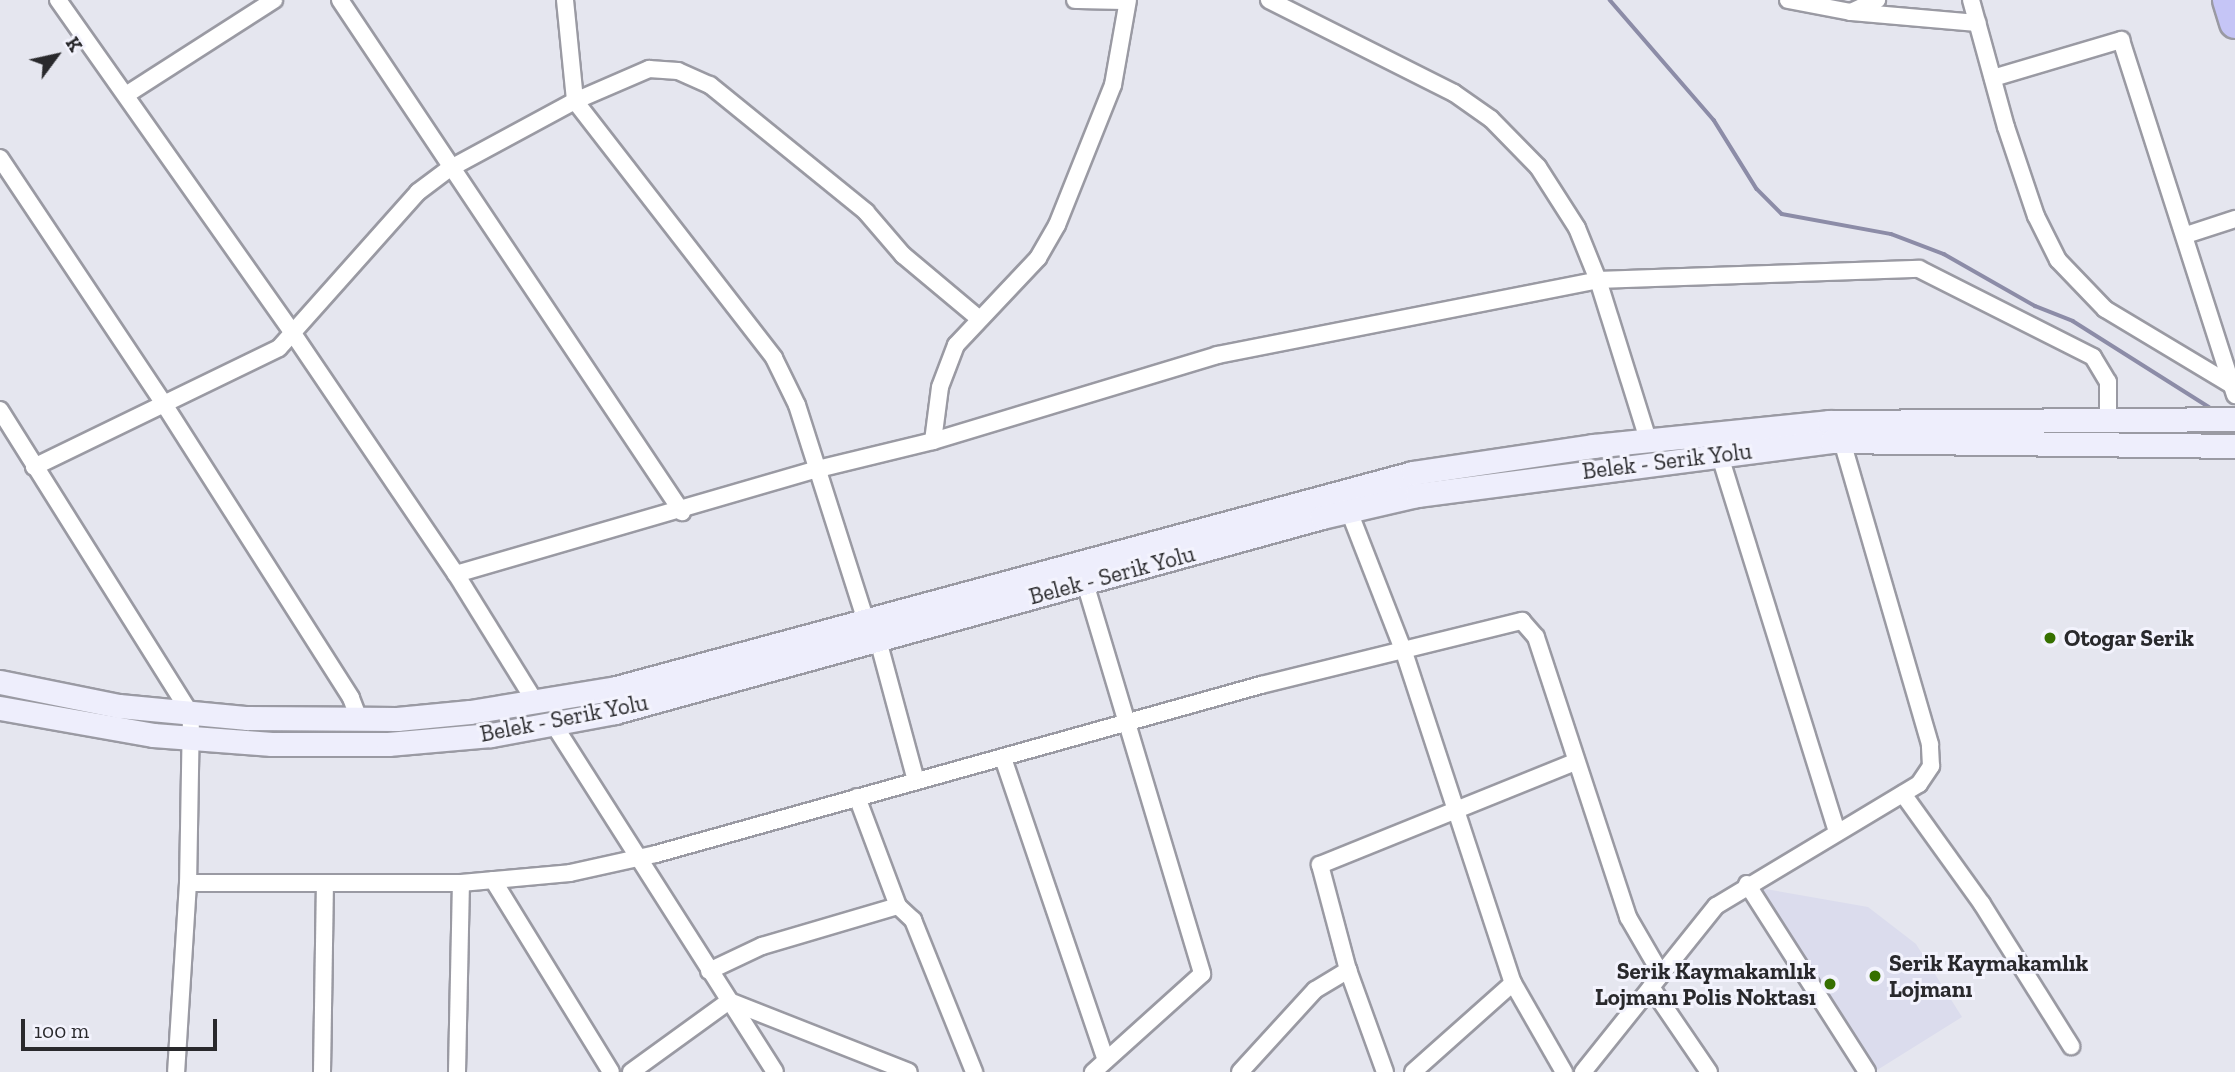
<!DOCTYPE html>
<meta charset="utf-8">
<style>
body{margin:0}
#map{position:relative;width:2235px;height:1072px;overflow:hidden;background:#e5e6ef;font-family:"Zilla Slab",serif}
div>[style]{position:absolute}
.built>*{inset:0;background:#dbdced}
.stream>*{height:3.5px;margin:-1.75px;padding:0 1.75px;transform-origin:1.75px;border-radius:1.75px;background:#8c8ca7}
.roads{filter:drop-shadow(2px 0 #9a9aa3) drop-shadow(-2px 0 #9a9aa3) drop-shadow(0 2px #9a9aa3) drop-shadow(0 -2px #9a9aa3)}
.street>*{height:16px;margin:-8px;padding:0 8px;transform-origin:8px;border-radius:8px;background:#fff}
.secondary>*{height:23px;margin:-11.5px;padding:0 11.5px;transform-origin:11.5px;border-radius:11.5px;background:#eeeefc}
.highway>*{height:30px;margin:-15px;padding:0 15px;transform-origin:15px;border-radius:15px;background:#c5c5f6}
.dots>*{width:19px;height:19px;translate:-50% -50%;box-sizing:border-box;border:4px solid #f3f3fd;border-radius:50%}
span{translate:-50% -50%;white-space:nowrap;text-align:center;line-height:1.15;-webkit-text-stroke:6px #f3f3fd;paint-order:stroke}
.street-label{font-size:23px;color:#29292c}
.poi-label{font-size:23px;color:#29292c;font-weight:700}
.left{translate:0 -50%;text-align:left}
.right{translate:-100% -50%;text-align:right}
.north{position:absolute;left:21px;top:21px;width:70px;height:70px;-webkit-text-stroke:5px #f3f3fd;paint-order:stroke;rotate:57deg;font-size:19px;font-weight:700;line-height:28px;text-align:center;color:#29292c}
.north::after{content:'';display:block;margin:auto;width:24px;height:32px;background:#29292c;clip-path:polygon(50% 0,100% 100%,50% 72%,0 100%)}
.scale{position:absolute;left:21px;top:1019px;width:196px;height:32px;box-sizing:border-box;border:4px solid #29292c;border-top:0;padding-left:9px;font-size:21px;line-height:24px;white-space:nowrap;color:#29292c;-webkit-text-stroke:5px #f3f3fd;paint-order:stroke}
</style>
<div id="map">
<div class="built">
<div style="clip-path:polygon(1760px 888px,1868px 907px,1916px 944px,1962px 1017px,1874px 1072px)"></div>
</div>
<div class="stream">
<div style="left:1610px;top:0;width:159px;rotate:49.1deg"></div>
<div style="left:1714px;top:120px;width:81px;rotate:58.1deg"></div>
<div style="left:1757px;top:189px;width:35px;rotate:45deg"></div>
<div style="left:1782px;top:214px;width:111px;rotate:10.4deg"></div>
<div style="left:1891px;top:234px;width:57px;rotate:20.7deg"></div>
<div style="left:1944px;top:254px;width:105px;rotate:29.7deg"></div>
<div style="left:2035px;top:306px;width:41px;rotate:21.5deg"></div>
<div style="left:2073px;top:321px;width:161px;rotate:32.3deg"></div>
</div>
<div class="roads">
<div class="street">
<div style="left:58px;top:0;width:410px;rotate:54.8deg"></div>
<div style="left:294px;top:335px;width:289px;rotate:55.9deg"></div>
<div style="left:456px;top:574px;width:152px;rotate:58.2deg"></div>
<div style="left:340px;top:0;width:616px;rotate:56.26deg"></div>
<div style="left:565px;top:0;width:101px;rotate:84.3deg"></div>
<div style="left:575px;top:101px;width:325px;rotate:52.2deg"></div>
<div style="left:774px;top:358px;width:52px;rotate:63.9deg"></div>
<div style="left:797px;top:405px;width:224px;rotate:72.3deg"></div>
<div style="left:1075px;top:0;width:52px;rotate:1.1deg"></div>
<div style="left:1269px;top:0;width:207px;rotate:26.7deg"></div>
<div style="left:1454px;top:93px;width:45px;rotate:35.1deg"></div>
<div style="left:1491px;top:119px;width:67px;rotate:45.6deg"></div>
<div style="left:1538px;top:167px;width:72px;rotate:57.4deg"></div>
<div style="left:1577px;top:228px;width:56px;rotate:68deg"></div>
<div style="left:1598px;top:280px;width:168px;rotate:72.6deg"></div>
<div style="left:1788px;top:0;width:64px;rotate:10.8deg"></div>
<div style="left:1851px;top:12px;width:29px;rotate:-25deg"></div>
<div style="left:1971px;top:0;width:132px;rotate:74.6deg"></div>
<div style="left:2006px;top:127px;width:94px;rotate:71.4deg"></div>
<div style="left:2036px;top:216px;width:49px;rotate:63.4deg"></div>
<div style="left:2058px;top:260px;width:68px;rotate:46.2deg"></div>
<div style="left:2105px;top:309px;width:146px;rotate:31deg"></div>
<div style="left:1851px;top:12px;width:127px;rotate:5deg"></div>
<div style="left:1993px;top:78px;width:134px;rotate:-16.5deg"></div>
<div style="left:2121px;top:40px;width:373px;rotate:72.2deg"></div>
<div style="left:126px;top:95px;width:176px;rotate:-32.7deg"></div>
<div style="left:0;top:158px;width:292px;rotate:56.3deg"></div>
<div style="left:162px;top:401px;width:352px;rotate:57.5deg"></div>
<div style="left:351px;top:698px;width:22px;rotate:69deg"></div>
<div style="left:2186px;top:235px;width:52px;rotate:-18.1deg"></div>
<div style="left:0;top:410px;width:359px;rotate:57.9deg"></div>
<div style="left:191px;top:714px;width:169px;rotate:91deg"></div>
<div style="left:188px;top:883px;width:189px;rotate:93.6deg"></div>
<div style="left:933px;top:441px;width:54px;rotate:-82.6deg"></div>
<div style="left:940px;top:387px;width:45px;rotate:-69.1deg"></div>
<div style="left:956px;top:345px;width:120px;rotate:-46.7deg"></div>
<div style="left:1038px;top:258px;width:38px;rotate:-60deg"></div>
<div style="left:1057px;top:225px;width:151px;rotate:-68.2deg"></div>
<div style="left:1113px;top:85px;width:86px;rotate:-80deg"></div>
<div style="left:1719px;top:453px;width:397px;rotate:72.7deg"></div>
<div style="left:34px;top:467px;width:272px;rotate:-25.9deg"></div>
<div style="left:279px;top:348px;width:209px;rotate:-48.3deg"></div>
<div style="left:418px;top:192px;width:39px;rotate:-37deg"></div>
<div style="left:449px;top:169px;width:143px;rotate:-28.4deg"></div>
<div style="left:575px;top:101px;width:81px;rotate:-23.4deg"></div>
<div style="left:649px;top:69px;width:29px;rotate:4deg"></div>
<div style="left:678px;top:71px;width:35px;rotate:24deg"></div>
<div style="left:710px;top:85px;width:201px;rotate:39.1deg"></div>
<div style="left:866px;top:212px;width:57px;rotate:49.3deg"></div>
<div style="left:903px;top:255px;width:98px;rotate:40deg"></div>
<div style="left:1349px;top:511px;width:151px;rotate:68.7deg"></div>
<div style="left:1404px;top:652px;width:348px;rotate:71.8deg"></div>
<div style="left:1513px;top:983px;width:103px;rotate:60.2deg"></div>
<div style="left:456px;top:574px;width:377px;rotate:-16.2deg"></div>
<div style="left:818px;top:469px;width:118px;rotate:-13.7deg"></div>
<div style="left:933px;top:441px;width:297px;rotate:-16.8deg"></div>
<div style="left:1217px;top:355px;width:388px;rotate:-11.1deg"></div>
<div style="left:1598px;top:280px;width:321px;rotate:-2deg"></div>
<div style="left:1919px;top:269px;width:195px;rotate:26.8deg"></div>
<div style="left:2093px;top:357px;width:29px;rotate:59deg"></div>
<div style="left:2108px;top:382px;width:38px;rotate:90deg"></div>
<div style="left:1085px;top:583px;width:408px;rotate:73.3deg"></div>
<div style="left:1202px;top:974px;width:147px;rotate:138deg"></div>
<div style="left:878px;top:640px;width:146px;rotate:74.9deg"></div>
<div style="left:554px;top:725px;width:411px;rotate:57.5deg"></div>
<div style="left:1003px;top:758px;width:319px;rotate:71.2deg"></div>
<div style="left:1903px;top:794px;width:135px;rotate:54.3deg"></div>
<div style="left:1982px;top:904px;width:168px;rotate:57.9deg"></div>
<div style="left:857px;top:797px;width:116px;rotate:69.4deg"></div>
<div style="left:898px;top:906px;width:21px;rotate:43deg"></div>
<div style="left:913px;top:920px;width:164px;rotate:68.1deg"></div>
<div style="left:493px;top:880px;width:225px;rotate:58.4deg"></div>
<div style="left:188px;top:883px;width:273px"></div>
<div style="left:461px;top:883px;width:109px;rotate:-5.2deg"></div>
<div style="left:570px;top:873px;width:88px;rotate:-12.5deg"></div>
<div style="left:656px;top:854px;width:628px;rotate:-15.61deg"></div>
<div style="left:1261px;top:685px;width:269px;rotate:-13.8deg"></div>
<div style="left:1522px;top:621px;width:21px;rotate:49deg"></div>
<div style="left:1536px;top:637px;width:295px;rotate:71.8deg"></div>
<div style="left:1628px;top:917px;width:66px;rotate:59.9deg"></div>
<div style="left:1747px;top:884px;width:223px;rotate:57.4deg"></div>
<div style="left:709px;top:971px;width:59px;rotate:-25.3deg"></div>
<div style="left:762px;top:946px;width:142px;rotate:-16.4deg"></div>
<div style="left:1651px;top:987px;width:103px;rotate:55.7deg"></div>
<div style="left:729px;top:1001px;width:193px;rotate:21.5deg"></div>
<div style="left:322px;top:1072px;width:188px;rotate:-89.1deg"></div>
<div style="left:457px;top:1072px;width:189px;rotate:-88.8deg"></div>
<div style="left:631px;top:1072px;width:121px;rotate:-35.9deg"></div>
<div style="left:1240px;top:1072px;width:111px;rotate:-47.6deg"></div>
<div style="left:1315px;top:990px;width:39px;rotate:-31deg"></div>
<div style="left:1385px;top:1072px;width:109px;rotate:-109.9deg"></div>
<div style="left:1348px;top:970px;width:109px;rotate:-104.9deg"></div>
<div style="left:1320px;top:865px;width:275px;rotate:-22deg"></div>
<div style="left:1413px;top:1072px;width:134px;rotate:-41.7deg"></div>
<div style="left:1583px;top:1072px;width:213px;rotate:-51.3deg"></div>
<div style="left:1716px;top:906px;width:237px;rotate:-31deg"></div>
<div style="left:1919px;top:784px;width:22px;rotate:-56deg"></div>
<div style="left:1931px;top:766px;width:22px;rotate:-93deg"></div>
<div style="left:1930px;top:744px;width:323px;rotate:-106.2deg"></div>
</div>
<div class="secondary">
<div style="left:0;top:682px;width:121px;rotate:11.4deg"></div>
<div style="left:119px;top:706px;width:129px;rotate:5.4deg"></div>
<div style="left:247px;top:718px;width:150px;rotate:0.4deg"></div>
<div style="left:397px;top:719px;width:73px;rotate:-5.5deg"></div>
<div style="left:470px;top:712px;width:148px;rotate:-9.3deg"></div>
<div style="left:616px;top:688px;width:825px;rotate:-15.1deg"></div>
<div style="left:1413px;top:473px;width:182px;rotate:-8.5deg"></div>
<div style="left:1593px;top:446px;width:237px;rotate:-5.8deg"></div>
<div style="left:1829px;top:422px;width:406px;rotate:-0.4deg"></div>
<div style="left:0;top:708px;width:155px;rotate:10deg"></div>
<div style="left:153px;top:735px;width:119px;rotate:4.3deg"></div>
<div style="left:272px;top:744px;width:116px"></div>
<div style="left:388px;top:744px;width:103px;rotate:-5deg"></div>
<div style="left:491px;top:735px;width:126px;rotate:-10.5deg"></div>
<div style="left:615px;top:712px;width:733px;rotate:-15.42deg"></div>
<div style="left:1322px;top:517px;width:98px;rotate:-13deg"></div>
<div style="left:1417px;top:495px;width:418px;rotate:-7.4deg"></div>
<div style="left:1832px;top:441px;width:403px;rotate:0.7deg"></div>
</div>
<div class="highway">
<div style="left:2228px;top:0;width:24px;rotate:73deg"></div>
</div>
</div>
<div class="dots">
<div style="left:2050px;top:638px;background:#367000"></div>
<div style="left:1875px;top:976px;background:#367000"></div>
<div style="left:1830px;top:984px;background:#367000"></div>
</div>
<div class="street-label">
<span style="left:1667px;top:461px;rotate:-7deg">Belek - Serik Yolu</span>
<span style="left:1112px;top:575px;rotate:-15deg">Belek - Serik Yolu</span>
<span style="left:564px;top:718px;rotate:-11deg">Belek - Serik Yolu</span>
</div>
<div class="poi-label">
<span class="left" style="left:2064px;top:638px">Otogar Serik</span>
<span class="left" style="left:1889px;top:976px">Serik Kaymakamlık<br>Lojmanı</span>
<span class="right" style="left:1816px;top:984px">Serik Kaymakamlık<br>Lojmanı Polis Noktası</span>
</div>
<div class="north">K</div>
<div class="scale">100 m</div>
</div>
